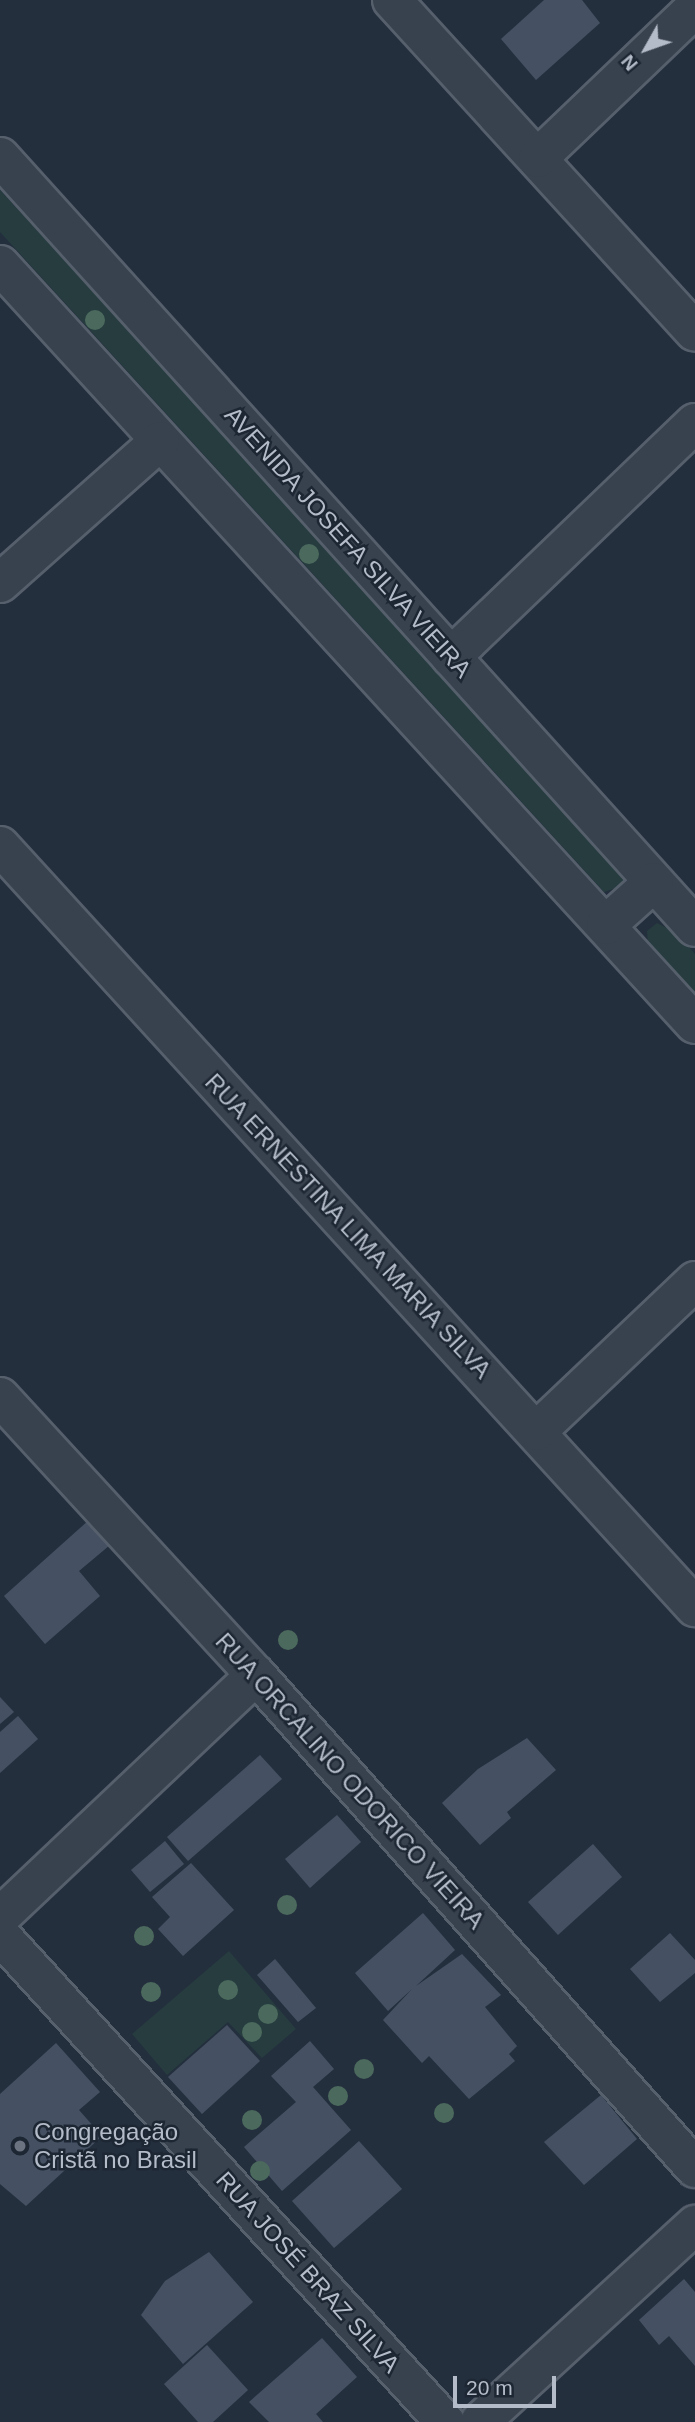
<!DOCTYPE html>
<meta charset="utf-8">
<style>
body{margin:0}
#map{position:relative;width:695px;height:2422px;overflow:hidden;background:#242f3e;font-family:Helvetica,sans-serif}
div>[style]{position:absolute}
.green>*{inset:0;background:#263c3f}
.building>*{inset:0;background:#455162}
.roads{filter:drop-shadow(2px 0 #565f6c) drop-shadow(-2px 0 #565f6c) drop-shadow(0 2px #565f6c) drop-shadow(0 -2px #565f6c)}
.minor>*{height:38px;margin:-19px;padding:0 19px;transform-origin:19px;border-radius:19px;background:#38414e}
.trees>*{width:20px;height:20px;margin:-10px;border-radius:50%;background:#4b6a5d}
.dots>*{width:19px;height:19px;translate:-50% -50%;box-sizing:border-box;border:4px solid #1d2633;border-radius:50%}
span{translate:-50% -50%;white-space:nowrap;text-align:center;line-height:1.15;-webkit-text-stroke:5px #1d2633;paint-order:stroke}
.street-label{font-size:24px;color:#b4bcc9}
.poi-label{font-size:24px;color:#b4bcc9}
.left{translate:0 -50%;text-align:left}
.north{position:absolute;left:611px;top:14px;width:70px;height:70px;-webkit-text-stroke:5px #1d2633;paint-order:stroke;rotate:230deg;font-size:19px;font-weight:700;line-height:28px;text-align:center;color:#b4bcc9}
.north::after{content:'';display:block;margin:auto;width:24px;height:32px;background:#b4bcc9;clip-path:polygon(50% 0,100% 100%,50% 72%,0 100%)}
.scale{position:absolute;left:453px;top:2376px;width:103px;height:32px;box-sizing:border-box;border:4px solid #b4bcc9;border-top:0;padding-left:9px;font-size:21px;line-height:24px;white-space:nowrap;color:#b4bcc9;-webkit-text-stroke:5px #1d2633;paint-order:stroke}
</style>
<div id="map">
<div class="green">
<div style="clip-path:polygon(0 190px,620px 865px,624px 880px,616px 888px,604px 892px,0 232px)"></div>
<div style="clip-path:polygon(657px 923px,677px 933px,695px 954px,695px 996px,648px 945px,647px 931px)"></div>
<div style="clip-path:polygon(229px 1951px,296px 2029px,262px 2058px,228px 2022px,167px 2075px,132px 2034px)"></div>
</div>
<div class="building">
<div style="clip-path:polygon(544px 0,582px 0,600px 23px,536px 80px,501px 39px)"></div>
<div style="clip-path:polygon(89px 1520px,110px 1545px,79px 1571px,100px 1596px,45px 1644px,4px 1596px)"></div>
<div style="clip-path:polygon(0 1697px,14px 1712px,0 1724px)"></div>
<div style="clip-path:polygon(18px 1716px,38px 1739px,0 1773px,0 1732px)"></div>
<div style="clip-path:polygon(527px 1738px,556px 1770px,507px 1812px,511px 1818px,480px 1845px,442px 1803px,478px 1769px)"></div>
<div style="clip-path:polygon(260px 1755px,282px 1779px,188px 1861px,167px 1837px)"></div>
<div style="clip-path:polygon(337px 1815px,361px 1842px,310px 1888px,285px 1859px)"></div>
<div style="clip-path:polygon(165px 1841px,184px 1864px,150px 1892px,131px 1870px)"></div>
<div style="clip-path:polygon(593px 1844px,622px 1877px,558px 1935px,528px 1902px)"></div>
<div style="clip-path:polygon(191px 1863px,234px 1910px,183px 1956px,158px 1929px,170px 1917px,152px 1897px)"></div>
<div style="clip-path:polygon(423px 1913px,455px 1950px,416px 1986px,462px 1954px,501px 1995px,485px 2007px,517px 2046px,509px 2054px,515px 2061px,469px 2099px,429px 2056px,422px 2063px,383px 2020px,412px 1989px,388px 2011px,355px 1973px)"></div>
<div style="clip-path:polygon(670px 1933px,695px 1960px,695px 1973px,660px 2002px,630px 1969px)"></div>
<div style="clip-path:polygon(275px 1959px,316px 2008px,298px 2022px,257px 1975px)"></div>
<div style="clip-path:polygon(227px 2025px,260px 2061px,202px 2114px,168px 2077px)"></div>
<div style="clip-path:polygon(310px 2041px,334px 2069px,313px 2087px,351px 2130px,282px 2191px,244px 2147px,296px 2102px,271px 2076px)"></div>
<div style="clip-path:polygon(56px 2043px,100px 2092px,79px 2110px,102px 2136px,26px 2206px,0 2184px,0 2094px)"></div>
<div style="clip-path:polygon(601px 2095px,637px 2139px,584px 2185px,544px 2142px)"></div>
<div style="clip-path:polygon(359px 2141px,402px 2189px,334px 2248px,292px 2201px)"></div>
<div style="clip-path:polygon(209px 2252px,253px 2302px,183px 2364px,141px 2315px,165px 2281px)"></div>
<div style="clip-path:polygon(684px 2279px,695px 2292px,695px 2366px,669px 2336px,659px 2345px,639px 2320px)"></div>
<div style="clip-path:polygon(322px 2338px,357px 2377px,316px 2414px,323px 2422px,269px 2422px,249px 2402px)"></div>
<div style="clip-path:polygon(207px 2345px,248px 2390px,213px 2422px,198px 2422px,164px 2384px)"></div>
</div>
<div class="roads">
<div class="minor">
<div style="left:392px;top:0;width:449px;rotate:47.6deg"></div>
<div style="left:0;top:157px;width:1037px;rotate:47.93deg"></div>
<div style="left:538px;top:158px;width:217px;rotate:-43.7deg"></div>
<div style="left:0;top:265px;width:1029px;rotate:47.52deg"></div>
<div style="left:0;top:583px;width:214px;rotate:-41.6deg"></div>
<div style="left:451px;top:657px;width:338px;rotate:-43.8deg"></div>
<div style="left:0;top:846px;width:1031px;rotate:47.6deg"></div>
<div style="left:606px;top:925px;width:64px;rotate:-41.9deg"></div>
<div style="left:0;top:1397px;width:378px;rotate:47.4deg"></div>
<div style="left:256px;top:1675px;width:660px;rotate:48.32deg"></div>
<div style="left:537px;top:1431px;width:218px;rotate:-43.5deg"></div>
<div style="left:0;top:1917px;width:352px;rotate:-43.4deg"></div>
<div style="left:0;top:1935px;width:660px;rotate:47.58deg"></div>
<div style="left:480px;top:2422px;width:292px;rotate:-42.5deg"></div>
</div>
</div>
<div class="trees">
<div style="left:95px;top:320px"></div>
<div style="left:309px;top:554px"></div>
<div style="left:288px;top:1640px"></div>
<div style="left:287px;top:1905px"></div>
<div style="left:144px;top:1936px"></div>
<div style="left:228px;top:1990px"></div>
<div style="left:151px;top:1992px"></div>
<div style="left:268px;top:2014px"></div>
<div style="left:252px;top:2032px"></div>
<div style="left:364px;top:2069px"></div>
<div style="left:338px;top:2096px"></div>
<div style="left:444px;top:2113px"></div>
<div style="left:252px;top:2120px"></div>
<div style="left:260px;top:2171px"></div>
</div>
<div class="dots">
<div style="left:20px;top:2146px;background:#6b7280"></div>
</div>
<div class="street-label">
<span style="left:348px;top:542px;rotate:48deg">AVENIDA JOSEFA SILVA VIEIRA</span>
<span style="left:348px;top:1226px;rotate:47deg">RUA ERNESTINA LIMA MARIA SILVA</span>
<span style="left:350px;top:1781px;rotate:48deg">RUA ORCALINO ODORICO VIEIRA</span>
<span style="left:308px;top:2272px;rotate:48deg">RUA JOSÉ BRAZ SILVA</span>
</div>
<div class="poi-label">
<span class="left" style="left:34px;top:2146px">Congregação<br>Cristã no Brasil</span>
</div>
<div class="north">N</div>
<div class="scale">20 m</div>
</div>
